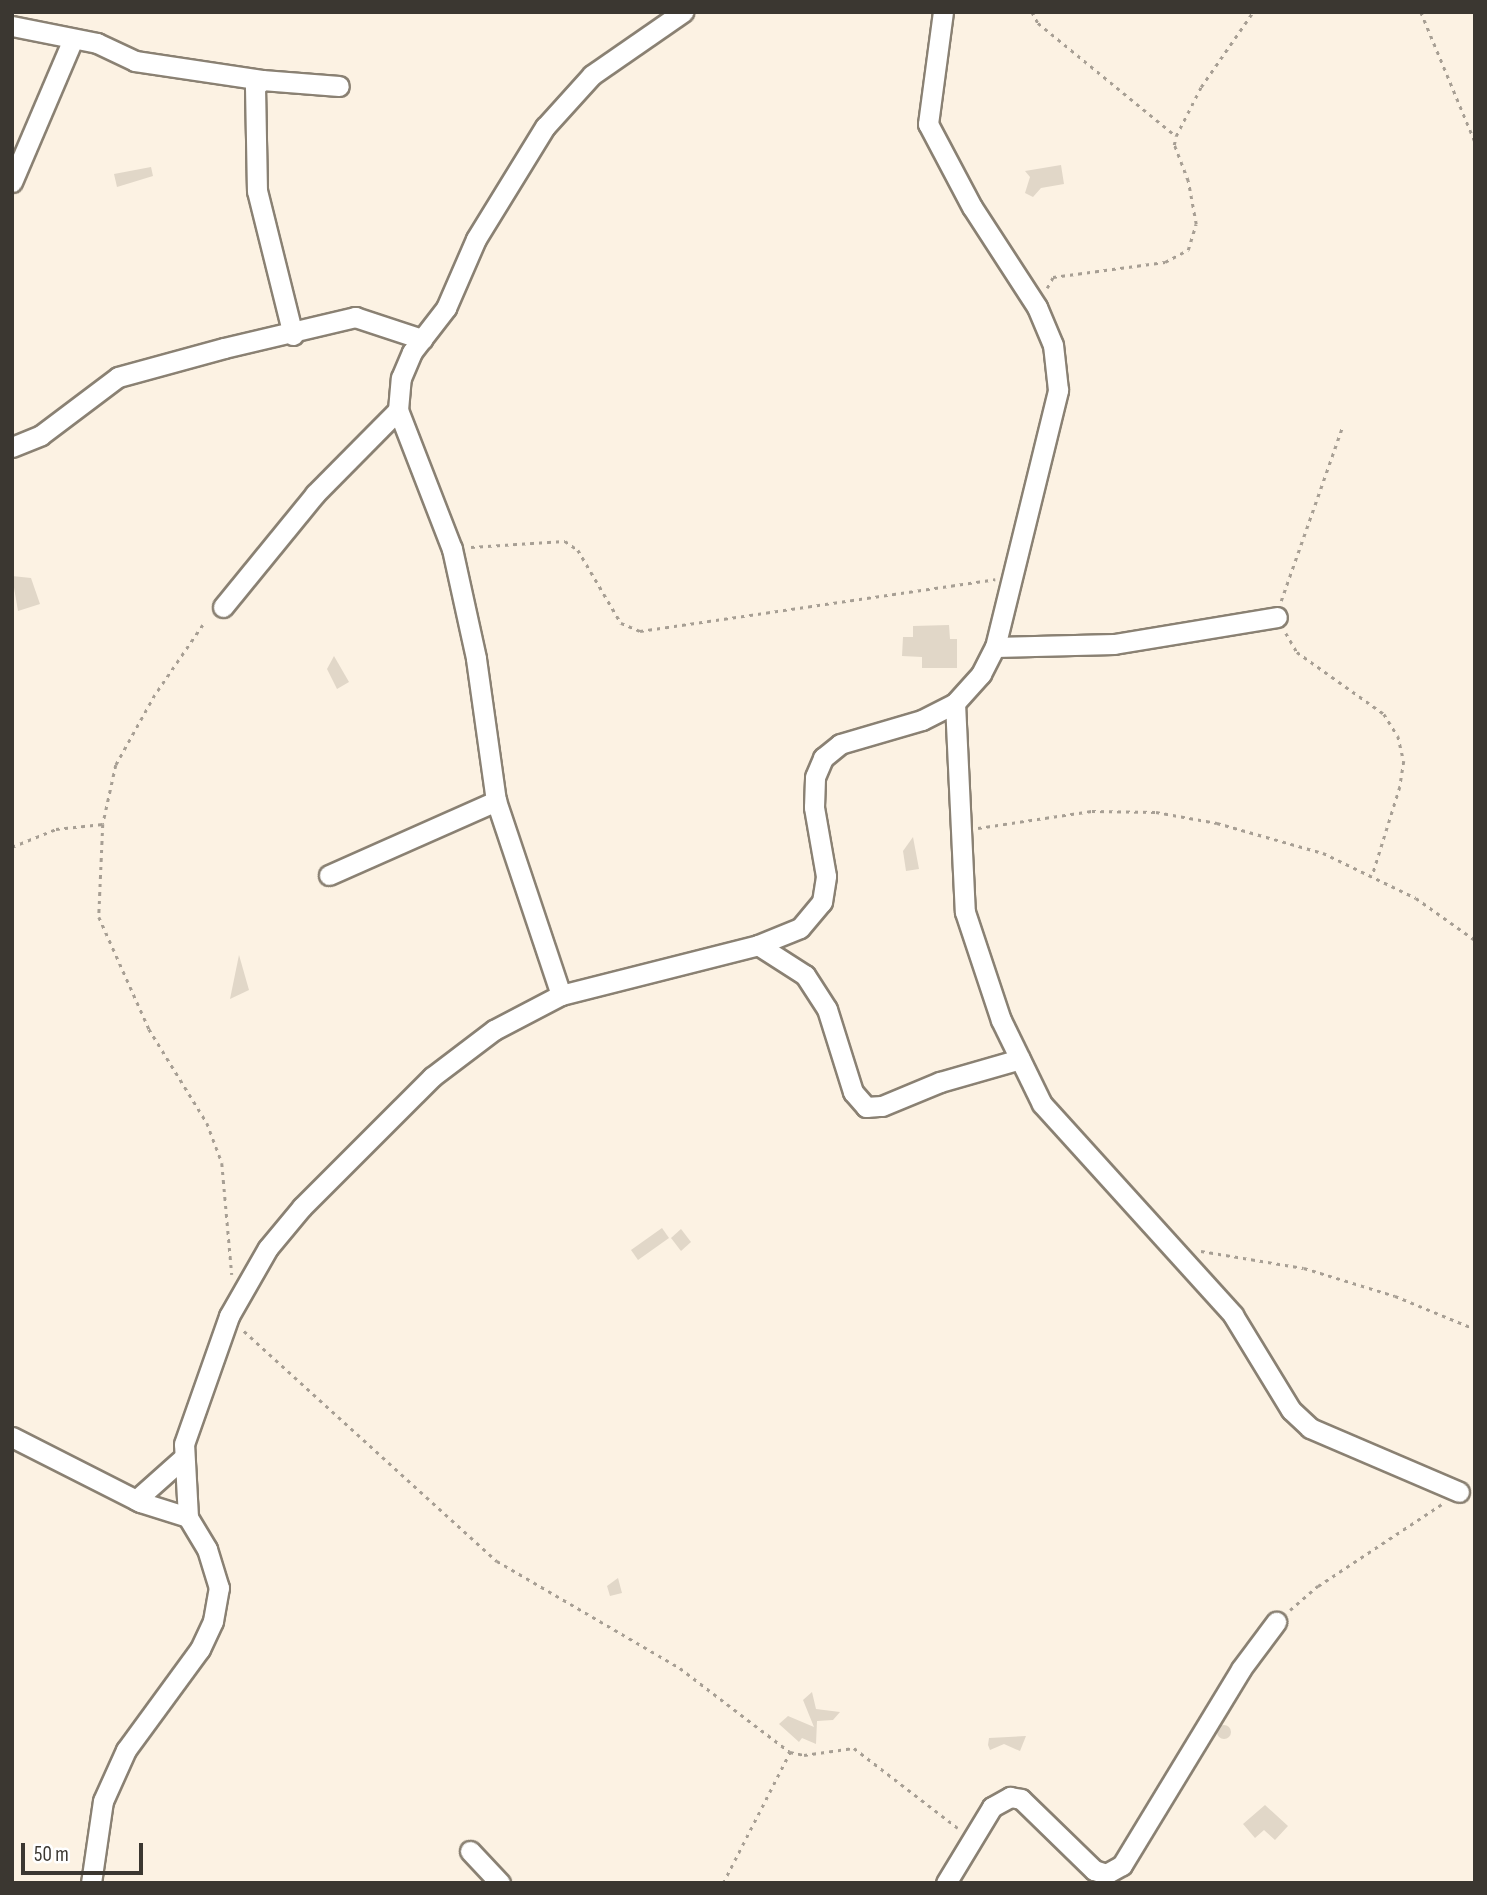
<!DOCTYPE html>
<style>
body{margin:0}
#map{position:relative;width:1487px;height:1895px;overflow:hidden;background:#fcf2e3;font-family:"Sofia Sans Condensed",sans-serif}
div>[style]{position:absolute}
.building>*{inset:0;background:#e1d7c8}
.round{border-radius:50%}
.path>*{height:2.5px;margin-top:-1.25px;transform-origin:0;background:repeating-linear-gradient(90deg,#a79f94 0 3.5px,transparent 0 8.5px)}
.roads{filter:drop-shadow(2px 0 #8a8173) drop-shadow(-2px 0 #8a8173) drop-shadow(0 2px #8a8173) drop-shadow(0 -2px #8a8173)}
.minor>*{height:19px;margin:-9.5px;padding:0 9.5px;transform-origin:9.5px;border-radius:9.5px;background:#fff}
span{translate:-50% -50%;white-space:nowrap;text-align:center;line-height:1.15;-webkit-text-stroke:7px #fff;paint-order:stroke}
.frame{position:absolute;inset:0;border:14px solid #3b3731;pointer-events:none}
.scale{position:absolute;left:21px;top:1843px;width:122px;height:32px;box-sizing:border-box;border:4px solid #3b3731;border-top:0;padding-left:9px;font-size:21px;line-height:24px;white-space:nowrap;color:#3b3731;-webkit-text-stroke:5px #fff;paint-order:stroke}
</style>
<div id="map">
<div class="building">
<div style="clip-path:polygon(1061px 165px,1064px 184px,1041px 188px,1033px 197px,1025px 193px,1030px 177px,1025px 171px)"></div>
<div style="clip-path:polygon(151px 167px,153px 176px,117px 187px,114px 174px)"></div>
<div style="clip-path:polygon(12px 576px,31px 578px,40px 604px,18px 611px)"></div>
<div style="clip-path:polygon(949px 625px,950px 639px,957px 639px,957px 668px,922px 668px,922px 657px,902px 656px,903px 637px,913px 637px,913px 626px)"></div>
<div style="clip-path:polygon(334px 656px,349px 682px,337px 689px,327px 669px)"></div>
<div style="clip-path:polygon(913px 837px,919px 869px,906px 871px,903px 851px)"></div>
<div style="clip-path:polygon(239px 955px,249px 990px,230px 999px)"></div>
<div style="clip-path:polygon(662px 1228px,669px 1238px,638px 1260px,631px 1250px)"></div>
<div style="clip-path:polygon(681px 1229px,691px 1242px,681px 1251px,671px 1238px)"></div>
<div style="clip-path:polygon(618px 1578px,622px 1593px,610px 1596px,607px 1586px)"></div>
<div style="clip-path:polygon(812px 1692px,816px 1709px,840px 1712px,833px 1720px,817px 1721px,816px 1744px,802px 1738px,799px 1742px,779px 1724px,788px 1716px,814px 1727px,803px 1700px)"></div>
<div class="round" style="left:1217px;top:1725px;width:14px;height:14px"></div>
<div style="clip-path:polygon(1026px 1736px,1020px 1751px,1004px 1744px,990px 1750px,988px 1745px,989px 1738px)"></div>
<div style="clip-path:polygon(1265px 1805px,1288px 1826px,1275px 1840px,1264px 1830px,1255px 1838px,1243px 1824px)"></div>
</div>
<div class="path">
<div style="left:1032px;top:12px;width:13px;rotate:61deg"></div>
<div style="left:1038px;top:23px;width:177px;rotate:39.3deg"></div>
<div style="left:1421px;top:12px;width:141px;rotate:67.4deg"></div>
<div style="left:1047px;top:288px;width:13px;rotate:-61deg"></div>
<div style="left:1053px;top:277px;width:113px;rotate:-7.6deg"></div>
<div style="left:1165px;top:262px;width:26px;rotate:-28deg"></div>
<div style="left:1188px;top:250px;width:27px;rotate:-73deg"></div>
<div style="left:1196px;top:224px;width:44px;rotate:-100.5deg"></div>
<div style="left:1188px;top:181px;width:39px;rotate:-111deg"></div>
<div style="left:1174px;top:145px;width:9px;rotate:-77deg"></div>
<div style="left:1176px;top:136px;width:55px;rotate:-63deg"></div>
<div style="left:1201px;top:87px;width:91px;rotate:-55.3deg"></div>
<div style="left:471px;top:547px;width:94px;rotate:-3.7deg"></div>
<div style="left:565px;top:541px;width:16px;rotate:35deg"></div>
<div style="left:578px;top:550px;width:85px;rotate:59.5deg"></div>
<div style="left:621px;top:623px;width:21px;rotate:23deg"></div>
<div style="left:640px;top:631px;width:359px;rotate:-8.3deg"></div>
<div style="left:1281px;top:601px;width:183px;rotate:-70.6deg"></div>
<div style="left:203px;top:625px;width:85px;rotate:124.4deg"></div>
<div style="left:155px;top:695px;width:80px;rotate:119.1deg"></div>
<div style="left:116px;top:765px;width:60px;rotate:102.4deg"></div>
<div style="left:103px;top:824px;width:93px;rotate:92.5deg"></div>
<div style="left:99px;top:917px;width:123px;rotate:65.9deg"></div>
<div style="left:149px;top:1029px;width:110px;rotate:58.3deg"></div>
<div style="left:207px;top:1123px;width:43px;rotate:69.4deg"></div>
<div style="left:222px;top:1163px;width:112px;rotate:84.9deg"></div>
<div style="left:1286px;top:633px;width:22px;rotate:60deg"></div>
<div style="left:1297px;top:652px;width:107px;rotate:35.5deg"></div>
<div style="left:1384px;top:714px;width:26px;rotate:58deg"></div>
<div style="left:1398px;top:736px;width:26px;rotate:77deg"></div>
<div style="left:1404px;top:761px;width:26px;rotate:99deg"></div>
<div style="left:1400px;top:787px;width:94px;rotate:107.3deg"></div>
<div style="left:978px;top:828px;width:115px;rotate:-8.5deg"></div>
<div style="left:1092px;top:811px;width:64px;rotate:0.9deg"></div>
<div style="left:1156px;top:812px;width:62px;rotate:10.2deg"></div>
<div style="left:1217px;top:823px;width:110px;rotate:15.8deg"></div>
<div style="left:1323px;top:853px;width:103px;rotate:25.8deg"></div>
<div style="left:1416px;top:898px;width:72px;rotate:35.4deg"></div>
<div style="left:12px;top:847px;width:48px;rotate:-22.2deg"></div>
<div style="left:56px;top:829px;width:47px;rotate:-6.1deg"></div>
<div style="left:1201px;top:1251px;width:104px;rotate:9.4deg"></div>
<div style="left:1304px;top:1268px;width:95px;rotate:17.1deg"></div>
<div style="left:1395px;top:1296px;width:87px;rotate:22.4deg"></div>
<div style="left:244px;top:1331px;width:342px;rotate:42.3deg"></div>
<div style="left:497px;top:1561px;width:212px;rotate:30.3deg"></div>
<div style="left:680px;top:1668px;width:138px;rotate:37.4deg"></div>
<div style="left:790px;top:1752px;width:14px;rotate:12deg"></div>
<div style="left:804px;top:1755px;width:50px;rotate:-8deg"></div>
<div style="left:854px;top:1748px;width:131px;rotate:37.6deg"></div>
<div style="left:1290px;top:1610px;width:37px;rotate:-41deg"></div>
<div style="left:1318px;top:1586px;width:149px;rotate:-33.5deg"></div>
<div style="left:723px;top:1883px;width:147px;rotate:-62.9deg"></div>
</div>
<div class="roads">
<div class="minor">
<div style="left:12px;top:26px;width:87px;rotate:11.3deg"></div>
<div style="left:97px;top:43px;width:42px;rotate:25.3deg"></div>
<div style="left:135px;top:61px;width:128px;rotate:8.5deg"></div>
<div style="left:12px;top:182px;width:155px;rotate:-66.9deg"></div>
<div style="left:293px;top:335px;width:148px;rotate:-104deg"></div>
<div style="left:257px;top:191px;width:104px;rotate:-91.1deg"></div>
<div style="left:255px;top:87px;width:10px;rotate:-45deg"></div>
<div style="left:262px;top:80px;width:77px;rotate:4.5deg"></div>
<div style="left:12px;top:447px;width:31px;rotate:-22deg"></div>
<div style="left:41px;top:435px;width:96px;rotate:-37deg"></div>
<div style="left:118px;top:377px;width:110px;rotate:-15.3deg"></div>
<div style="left:224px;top:348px;width:135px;rotate:-13.3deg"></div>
<div style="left:355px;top:317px;width:71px;rotate:18.2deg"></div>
<div style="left:223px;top:607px;width:146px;rotate:-50.8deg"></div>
<div style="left:315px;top:494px;width:118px;rotate:-45.3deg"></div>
<div style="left:995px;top:647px;width:119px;rotate:-1.4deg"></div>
<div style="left:1114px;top:644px;width:165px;rotate:-9.4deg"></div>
<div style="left:955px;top:703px;width:209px;rotate:87.3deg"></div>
<div style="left:965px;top:912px;width:114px;rotate:71.6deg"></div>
<div style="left:1001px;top:1020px;width:93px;rotate:64deg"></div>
<div style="left:1042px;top:1104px;width:285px;rotate:47.8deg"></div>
<div style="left:1233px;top:1315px;width:111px;rotate:58.6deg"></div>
<div style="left:1291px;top:1410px;width:26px;rotate:43deg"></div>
<div style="left:1310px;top:1428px;width:162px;rotate:23.2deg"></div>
<div style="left:329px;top:875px;width:183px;rotate:-23.9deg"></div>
<div style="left:758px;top:945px;width:56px;rotate:32.6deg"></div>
<div style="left:805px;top:975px;width:40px;rotate:57.1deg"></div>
<div style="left:827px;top:1009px;width:87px;rotate:72.6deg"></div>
<div style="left:853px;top:1092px;width:20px;rotate:49deg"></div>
<div style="left:866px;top:1107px;width:16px;rotate:-4deg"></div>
<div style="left:882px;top:1106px;width:63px;rotate:-22.5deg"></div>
<div style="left:940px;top:1082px;width:83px;rotate:-16deg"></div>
<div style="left:561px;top:995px;width:205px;rotate:-108.5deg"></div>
<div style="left:496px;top:801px;width:144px;rotate:-98deg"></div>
<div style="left:476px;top:658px;width:112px;rotate:-102.4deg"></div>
<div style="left:452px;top:549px;width:149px;rotate:-111.2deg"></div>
<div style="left:398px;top:410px;width:32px;rotate:-85deg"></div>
<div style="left:401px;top:378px;width:28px;rotate:-67deg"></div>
<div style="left:412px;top:352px;width:56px;rotate:-52.3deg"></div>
<div style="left:446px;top:308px;width:75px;rotate:-66.5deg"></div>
<div style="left:476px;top:239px;width:132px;rotate:-58.4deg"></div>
<div style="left:545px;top:127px;width:70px;rotate:-47.9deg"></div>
<div style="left:592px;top:75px;width:111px;rotate:-34.7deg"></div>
<div style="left:12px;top:1437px;width:144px;rotate:26.9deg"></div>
<div style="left:140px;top:1502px;width:50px;rotate:17.4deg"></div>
<div style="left:136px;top:1500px;width:62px;rotate:-41.7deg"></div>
<div style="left:470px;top:1851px;width:44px;rotate:46.8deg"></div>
<div style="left:91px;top:1883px;width:83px;rotate:-81.7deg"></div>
<div style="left:103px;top:1801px;width:56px;rotate:-65.7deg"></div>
<div style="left:126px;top:1750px;width:125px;rotate:-53.8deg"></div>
<div style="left:200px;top:1649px;width:31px;rotate:-65deg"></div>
<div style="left:213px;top:1621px;width:34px;rotate:-80deg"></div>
<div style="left:219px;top:1588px;width:41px;rotate:-107.1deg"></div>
<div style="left:207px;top:1549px;width:37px;rotate:-121deg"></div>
<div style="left:188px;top:1517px;width:73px;rotate:-93.1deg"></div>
<div style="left:184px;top:1444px;width:136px;rotate:-70.6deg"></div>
<div style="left:229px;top:1316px;width:78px;rotate:-60.2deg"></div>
<div style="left:268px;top:1248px;width:53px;rotate:-50.3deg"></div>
<div style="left:302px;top:1207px;width:184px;rotate:-45deg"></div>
<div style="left:432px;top:1077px;width:78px;rotate:-37.2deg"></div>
<div style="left:494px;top:1030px;width:76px;rotate:-27.6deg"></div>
<div style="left:561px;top:995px;width:203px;rotate:-14.2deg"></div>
<div style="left:758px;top:945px;width:45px;rotate:-22deg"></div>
<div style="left:800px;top:928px;width:34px;rotate:-50deg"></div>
<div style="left:822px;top:902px;width:26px;rotate:-81deg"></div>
<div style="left:826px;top:876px;width:70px;rotate:-99.9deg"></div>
<div style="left:814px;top:807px;width:30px;rotate:-88deg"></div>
<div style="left:815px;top:777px;width:21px;rotate:-67deg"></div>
<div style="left:823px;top:758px;width:22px;rotate:-39deg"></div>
<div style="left:840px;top:744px;width:85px;rotate:-16.3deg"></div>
<div style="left:922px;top:720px;width:37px;rotate:-27deg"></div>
<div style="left:955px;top:703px;width:39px;rotate:-48deg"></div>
<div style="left:981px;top:674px;width:30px;rotate:-63deg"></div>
<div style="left:995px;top:647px;width:265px;rotate:-76.2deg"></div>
<div style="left:1058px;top:390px;width:45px;rotate:-96.3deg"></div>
<div style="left:1053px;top:345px;width:41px;rotate:-112.8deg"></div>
<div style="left:1037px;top:307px;width:119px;rotate:-123deg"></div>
<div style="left:972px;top:207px;width:94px;rotate:-117.9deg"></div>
<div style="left:928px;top:124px;width:113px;rotate:-82.4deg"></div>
<div style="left:946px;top:1883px;width:89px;rotate:-58.8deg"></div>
<div style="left:992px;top:1807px;width:21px;rotate:-29deg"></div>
<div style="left:1010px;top:1797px;width:11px;rotate:10deg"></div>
<div style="left:1021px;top:1799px;width:102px;rotate:44.2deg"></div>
<div style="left:1094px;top:1870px;width:13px;rotate:18deg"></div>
<div style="left:1106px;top:1874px;width:18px;rotate:-29deg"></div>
<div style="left:1122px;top:1865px;width:229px;rotate:-58.7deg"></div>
<div style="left:1241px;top:1669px;width:59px;rotate:-53.3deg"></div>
</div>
</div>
<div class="frame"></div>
<div class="scale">50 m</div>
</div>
